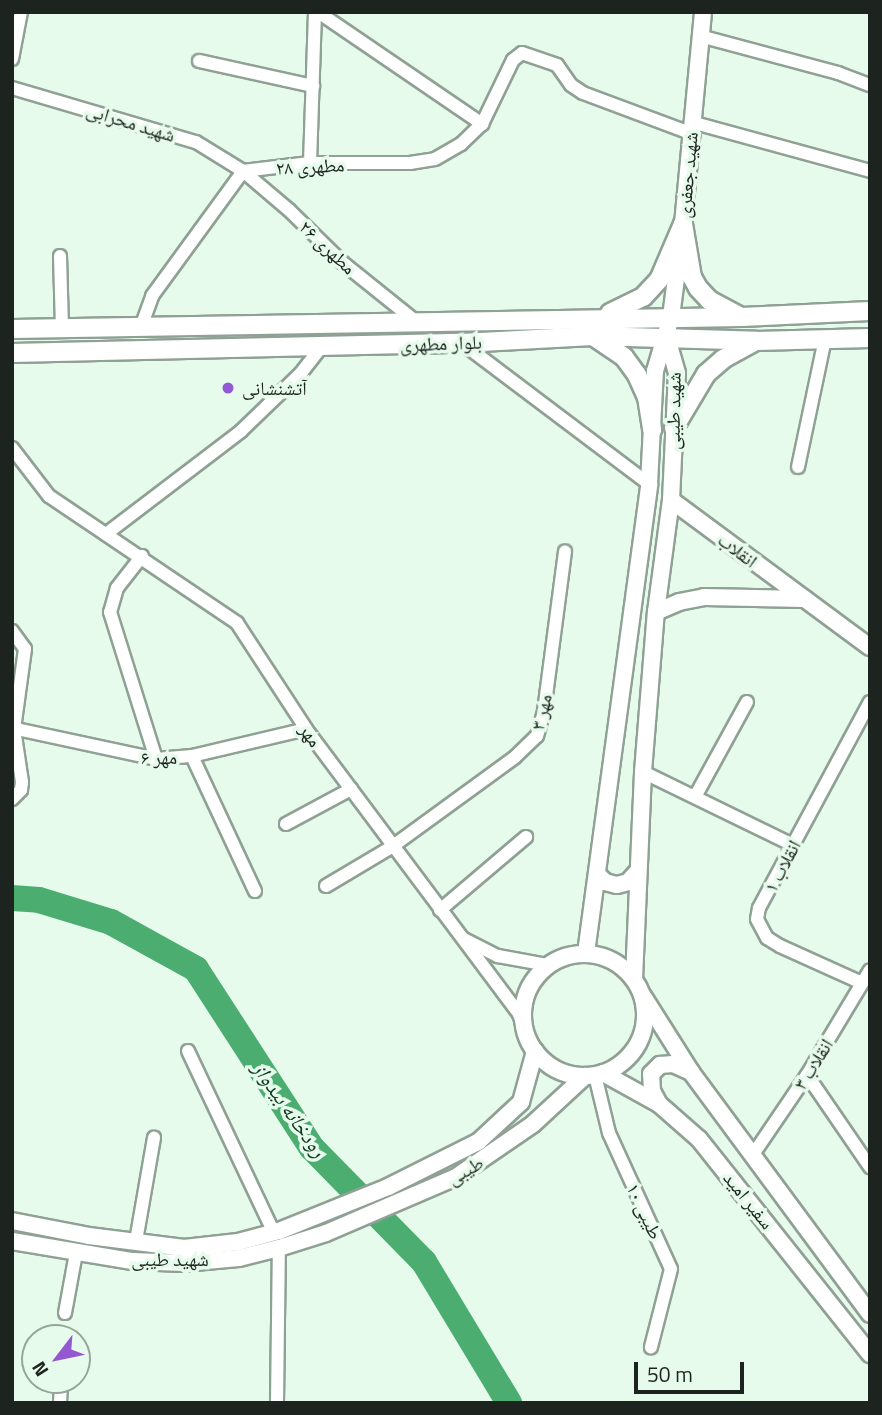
<!DOCTYPE html>
<meta charset="utf-8">
<style>
body{margin:0}
#map{position:relative;width:882px;height:1415px;overflow:hidden;background:#e7fbec;font-family:"Titillium Web","Noto Naskh Arabic",sans-serif}
div>[style]{position:absolute}
.river>*{height:26px;margin:-13px;padding:0 13px;transform-origin:13px;border-radius:13px;background:#4cad71}
.roads{filter:drop-shadow(2px 0 #8fa194) drop-shadow(-2px 0 #8fa194) drop-shadow(0 2px #8fa194) drop-shadow(0 -2px #8fa194)}
.minor>*{height:12px;margin:-6px;padding:0 6px;transform-origin:6px;border-radius:6px;background:#fff}
.tertiary>*{height:16px;margin:-8px;padding:0 8px;transform-origin:8px;border-radius:8px;background:#fff}
.tertiary>.ring{margin:-8px;padding:0;box-sizing:content-box;background:none;border:16px solid #fff;border-radius:50%}
.secondary>*{height:18px;margin:-9px;padding:0 9px;transform-origin:9px;border-radius:9px;background:#fff}
.dots>*{width:19px;height:19px;translate:-50% -50%;box-sizing:border-box;border:4px solid #e7fbec;border-radius:50%}
span{translate:-50% -50%;white-space:nowrap;text-align:center;line-height:1.15;-webkit-text-stroke:7px #e7fbec;paint-order:stroke}
.street-label{font-size:19px;color:#1d241f}
.poi-label{font-size:19px;color:#1d241f}
.left{translate:0 -50%;text-align:left}
.water-label{font-size:21px;color:#113a22;font-style:italic}
.frame{position:absolute;inset:0;border:14px solid #1d241f;pointer-events:none}
.north{position:absolute;left:21px;top:1324px;width:70px;height:70px;box-sizing:border-box;background:#e7fbec;border:2px solid #96a59a;border-radius:50%;rotate:238deg;font-size:19px;font-weight:700;line-height:28px;text-align:center;color:#1d241f}
.north::after{content:'';display:block;margin:auto;width:24px;height:32px;background:#9459d0;clip-path:polygon(50% 0,100% 100%,50% 72%,0 100%)}
.scale{position:absolute;left:634px;top:1362px;width:110px;height:32px;box-sizing:border-box;border:4px solid #1d241f;border-top:0;padding-left:9px;font-size:21px;line-height:24px;white-space:nowrap;color:#1d241f;-webkit-text-stroke:5px #e7fbec;paint-order:stroke}
</style>
<div id="map">
<div class="river">
<div style="left:12px;top:898px;width:27px;rotate:4deg"></div>
<div style="left:39px;top:900px;width:75px;rotate:17deg"></div>
<div style="left:111px;top:922px;width:97px;rotate:28.9deg"></div>
<div style="left:196px;top:969px;width:213px;rotate:57.1deg"></div>
<div style="left:312px;top:1148px;width:160px;rotate:45.5deg"></div>
<div style="left:424px;top:1262px;width:165px;rotate:58.9deg"></div>
</div>
<div class="roads">
<div class="minor">
<div style="left:318px;top:12px;width:199px;rotate:34.3deg"></div>
<div style="left:700px;top:36px;width:143px;rotate:15deg"></div>
<div style="left:838px;top:73px;width:34px;rotate:21deg"></div>
<div style="left:12px;top:59px;width:48px;rotate:-79.2deg"></div>
<div style="left:199px;top:61px;width:117px;rotate:12.4deg"></div>
<div style="left:12px;top:88px;width:192px;rotate:16.4deg"></div>
<div style="left:196px;top:142px;width:55px;rotate:31.7deg"></div>
<div style="left:243px;top:171px;width:60px;rotate:40.3deg"></div>
<div style="left:289px;top:210px;width:76px;rotate:44.5deg"></div>
<div style="left:343px;top:263px;width:91px;rotate:38.8deg"></div>
<div style="left:691px;top:122px;width:186px;rotate:15.3deg"></div>
<div style="left:310px;top:163px;width:151px;rotate:-88.1deg"></div>
<div style="left:60px;top:256px;width:72px;rotate:88.4deg"></div>
<div style="left:141px;top:327px;width:33px;rotate:-70deg"></div>
<div style="left:152px;top:296px;width:155px;rotate:-53.9deg"></div>
<div style="left:243px;top:171px;width:67px;rotate:-6.8deg"></div>
<div style="left:310px;top:163px;width:100px"></div>
<div style="left:410px;top:163px;width:25px;rotate:-9deg"></div>
<div style="left:435px;top:159px;width:30px;rotate:-30deg"></div>
<div style="left:461px;top:144px;width:29px;rotate:-44deg"></div>
<div style="left:482px;top:124px;width:71px;rotate:-64.2deg"></div>
<div style="left:513px;top:60px;width:11px;rotate:-38deg"></div>
<div style="left:522px;top:53px;width:37px;rotate:19deg"></div>
<div style="left:557px;top:65px;width:24px;rotate:55deg"></div>
<div style="left:571px;top:85px;width:14px;rotate:34deg"></div>
<div style="left:583px;top:93px;width:114px;rotate:20.5deg"></div>
<div style="left:462px;top:343px;width:234px;rotate:37deg"></div>
<div style="left:12px;top:448px;width:61px;rotate:52.4deg"></div>
<div style="left:49px;top:496px;width:227px;rotate:34deg"></div>
<div style="left:237px;top:623px;width:126px;rotate:56.9deg"></div>
<div style="left:306px;top:729px;width:356px;rotate:53.2deg"></div>
<div style="left:519px;top:1014px;width:21px;rotate:71deg"></div>
<div style="left:798px;top:467px;width:131px;rotate:-78.1deg"></div>
<div style="left:106px;top:534px;width:170px;rotate:-37.3deg"></div>
<div style="left:241px;top:431px;width:83px;rotate:-44deg"></div>
<div style="left:301px;top:373px;width:33px;rotate:-52deg"></div>
<div style="left:142px;top:556px;width:41px;rotate:128deg"></div>
<div style="left:117px;top:588px;width:25px;rotate:106deg"></div>
<div style="left:110px;top:612px;width:154px;rotate:72.6deg"></div>
<div style="left:12px;top:631px;width:22px;rotate:54deg"></div>
<div style="left:25px;top:649px;width:81px;rotate:97.8deg"></div>
<div style="left:14px;top:729px;width:54px;rotate:81.4deg"></div>
<div style="left:22px;top:782px;width:8px;rotate:97deg"></div>
<div style="left:21px;top:790px;width:13px;rotate:135deg"></div>
<div style="left:12px;top:728px;width:147px;rotate:12.1deg"></div>
<div style="left:156px;top:759px;width:36px;rotate:-5deg"></div>
<div style="left:192px;top:756px;width:117px;rotate:-13.3deg"></div>
<div style="left:192px;top:756px;width:149px;rotate:65deg"></div>
<div style="left:643px;top:772px;width:167px;rotate:26deg"></div>
<div style="left:696px;top:795px;width:106px;rotate:-61.3deg"></div>
<div style="left:286px;top:824px;width:74px;rotate:-28.3deg"></div>
<div style="left:326px;top:886px;width:78px;rotate:-30.8deg"></div>
<div style="left:393px;top:846px;width:151px;rotate:-36.1deg"></div>
<div style="left:515px;top:757px;width:30px;rotate:-44deg"></div>
<div style="left:537px;top:736px;width:26px;rotate:-74deg"></div>
<div style="left:544px;top:711px;width:161px;rotate:-82.5deg"></div>
<div style="left:440px;top:910px;width:113px;rotate:-40.3deg"></div>
<div style="left:464px;top:939px;width:38px;rotate:27deg"></div>
<div style="left:498px;top:956px;width:51px;rotate:10.2deg"></div>
<div style="left:862px;top:983px;width:90px;rotate:-155.7deg"></div>
<div style="left:780px;top:946px;width:15px;rotate:-148deg"></div>
<div style="left:767px;top:938px;width:21px;rotate:-118deg"></div>
<div style="left:757px;top:919px;width:11px;rotate:-80deg"></div>
<div style="left:759px;top:908px;width:234px;rotate:-61.7deg"></div>
<div style="left:188px;top:1051px;width:201px;rotate:64.7deg"></div>
<div style="left:595px;top:1075px;width:60px;rotate:76.4deg"></div>
<div style="left:609px;top:1133px;width:149px;rotate:65.5deg"></div>
<div style="left:671px;top:1269px;width:81px;rotate:104.4deg"></div>
<div style="left:807px;top:1075px;width:112px;rotate:55.6deg"></div>
<div style="left:752px;top:1156px;width:98px;rotate:-55.8deg"></div>
<div style="left:807px;top:1075px;width:122px;rotate:-59deg"></div>
<div style="left:136px;top:1241px;width:105px;rotate:-80.1deg"></div>
<div style="left:65px;top:1313px;width:61px;rotate:-79.6deg"></div>
<div style="left:60px;top:1403px;width:22px;rotate:-87deg"></div>
<div style="left:277px;top:1403px;width:155px;rotate:-89.3deg"></div>
</div>
<div class="tertiary">
<div style="left:671px;top:500px;width:247px;rotate:36.5deg"></div>
<div style="left:656px;top:612px;width:25px;rotate:-23deg"></div>
<div style="left:679px;top:602px;width:25px;rotate:-11deg"></div>
<div style="left:704px;top:597px;width:101px;rotate:1.1deg"></div>
<div style="left:597px;top:874px;width:11px;rotate:45deg"></div>
<div style="left:605px;top:882px;width:12px;rotate:14deg"></div>
<div style="left:617px;top:885px;width:11px;rotate:-15deg"></div>
<div style="left:628px;top:882px;width:12px;rotate:-48deg"></div>
<div style="left:586px;top:953px;width:473px;rotate:-82.3deg"></div>
<div style="left:649px;top:484px;width:113px;rotate:-87deg"></div>
<div style="left:655px;top:371px;width:56px;rotate:-73.5deg"></div>
<div style="left:671px;top:317px;width:94px;rotate:-82.6deg"></div>
<div style="left:683px;top:224px;width:213px;rotate:-84.6deg"></div>
<div class="ring" style="left:523px;top:954px;width:106px;height:106px"></div>
<div style="left:634px;top:979px;width:207px;rotate:-87.5deg"></div>
<div style="left:643px;top:772px;width:161px;rotate:-85.4deg"></div>
<div style="left:656px;top:612px;width:113px;rotate:-82.4deg"></div>
<div style="left:671px;top:500px;width:127px;rotate:-87.3deg"></div>
<div style="left:677px;top:373px;width:36px;rotate:-106deg"></div>
<div style="left:643px;top:996px;width:90px;rotate:57.7deg"></div>
<div style="left:691px;top:1072px;width:301px;rotate:53.5deg"></div>
<div style="left:603px;top:1073px;width:64px;rotate:29deg"></div>
<div style="left:659px;top:1104px;width:53px;rotate:41.2deg"></div>
<div style="left:699px;top:1139px;width:275px;rotate:51.5deg"></div>
<div style="left:659px;top:1104px;width:15px;rotate:-118deg"></div>
<div style="left:652px;top:1091px;width:17px;rotate:-93deg"></div>
<div style="left:651px;top:1074px;width:13px;rotate:-45deg"></div>
<div style="left:660px;top:1065px;width:13px;rotate:-4deg"></div>
<div style="left:673px;top:1064px;width:20px;rotate:24deg"></div>
<div style="left:12px;top:1221px;width:78px;rotate:11deg"></div>
<div style="left:89px;top:1236px;width:96px;rotate:7.2deg"></div>
<div style="left:184px;top:1248px;width:54px;rotate:-6.3deg"></div>
<div style="left:238px;top:1242px;width:42px;rotate:-15deg"></div>
<div style="left:279px;top:1231px;width:118px;rotate:-22deg"></div>
<div style="left:388px;top:1187px;width:101px;rotate:-26.6deg"></div>
<div style="left:478px;top:1142px;width:59px;rotate:-42.9deg"></div>
<div style="left:521px;top:1102px;width:53px;rotate:-74.6deg"></div>
<div style="left:12px;top:1241px;width:122px;rotate:9.5deg"></div>
<div style="left:132px;top:1261px;width:52px;rotate:2.2deg"></div>
<div style="left:184px;top:1263px;width:55px;rotate:-5.2deg"></div>
<div style="left:239px;top:1258px;width:41px;rotate:-14deg"></div>
<div style="left:279px;top:1248px;width:49px;rotate:-17.7deg"></div>
<div style="left:326px;top:1233px;width:142px;rotate:-23.3deg"></div>
<div style="left:456px;top:1177px;width:93px;rotate:-34.5deg"></div>
<div style="left:533px;top:1124px;width:71px;rotate:-42.7deg"></div>
</div>
<div class="secondary">
<div style="left:610px;top:313px;width:37px;rotate:-26deg"></div>
<div style="left:643px;top:297px;width:23px;rotate:-47deg"></div>
<div style="left:659px;top:280px;width:61px;rotate:-66.8deg"></div>
<div style="left:683px;top:224px;width:54px;rotate:80.4deg"></div>
<div style="left:692px;top:277px;width:13px;rotate:61deg"></div>
<div style="left:698px;top:288px;width:16px;rotate:47deg"></div>
<div style="left:709px;top:300px;width:34px;rotate:28deg"></div>
<div style="left:12px;top:329px;width:730px;rotate:-0.94deg"></div>
<div style="left:742px;top:317px;width:128px;rotate:-2.7deg"></div>
<div style="left:593px;top:336px;width:37px;rotate:34deg"></div>
<div style="left:624px;top:357px;width:22px;rotate:54deg"></div>
<div style="left:637px;top:375px;width:24px;rotate:66deg"></div>
<div style="left:647px;top:397px;width:33px;rotate:81deg"></div>
<div style="left:12px;top:353px;width:450px;rotate:-1.3deg"></div>
<div style="left:462px;top:343px;width:131px;rotate:-3.1deg"></div>
<div style="left:593px;top:336px;width:164px;rotate:1.7deg"></div>
<div style="left:757px;top:341px;width:113px;rotate:-1.5deg"></div>
<div style="left:674px;top:428px;width:63px;rotate:-59.3deg"></div>
<div style="left:706px;top:374px;width:23px;rotate:-41deg"></div>
<div style="left:723px;top:359px;width:37px;rotate:-29deg"></div>
</div>
</div>
<div class="dots">
<div style="left:228px;top:388px;background:#9459d0"></div>
</div>
<div class="street-label">
<span style="left:131px;top:122px;rotate:17deg">شهید محرابی</span>
<span style="left:310px;top:166px;rotate:-3deg">مطهری ۲۸</span>
<span style="left:687px;top:175px;rotate:-85deg">شهید جعفری</span>
<span style="left:328px;top:247px;rotate:43deg">مطهری ۲۶</span>
<span style="left:441px;top:343px;rotate:-2deg">بلوار مطهری</span>
<span style="left:673px;top:411px;rotate:-89deg">شهید طیبی</span>
<span style="left:738px;top:550px;rotate:37deg">انقلاب</span>
<span style="left:541px;top:712px;rotate:-77deg">مهر ۳</span>
<span style="left:311px;top:735px;rotate:55deg">مهر</span>
<span style="left:159px;top:757px">مهر ۶</span>
<span style="left:782px;top:866px;rotate:-62deg">انقلاب ۱</span>
<span style="left:813px;top:1064px;rotate:-58deg">انقلاب ۳</span>
<span style="left:465px;top:1170px;rotate:-30deg">طیبی</span>
<span style="left:749px;top:1200px;rotate:51deg">سفیر امید</span>
<span style="left:645px;top:1211px;rotate:65deg">طیبی ۱۰</span>
<span style="left:170px;top:1259px">شهید طیبی</span>
</div>
<div class="poi-label">
<span class="left" style="left:242px;top:388px">آتشنشانی</span>
</div>
<div class="water-label">
<span style="left:290px;top:1109px;rotate:55deg">رودخانه بیدواز</span>
</div>
<div class="frame"></div>
<div class="north">N</div>
<div class="scale">50 m</div>
</div>
